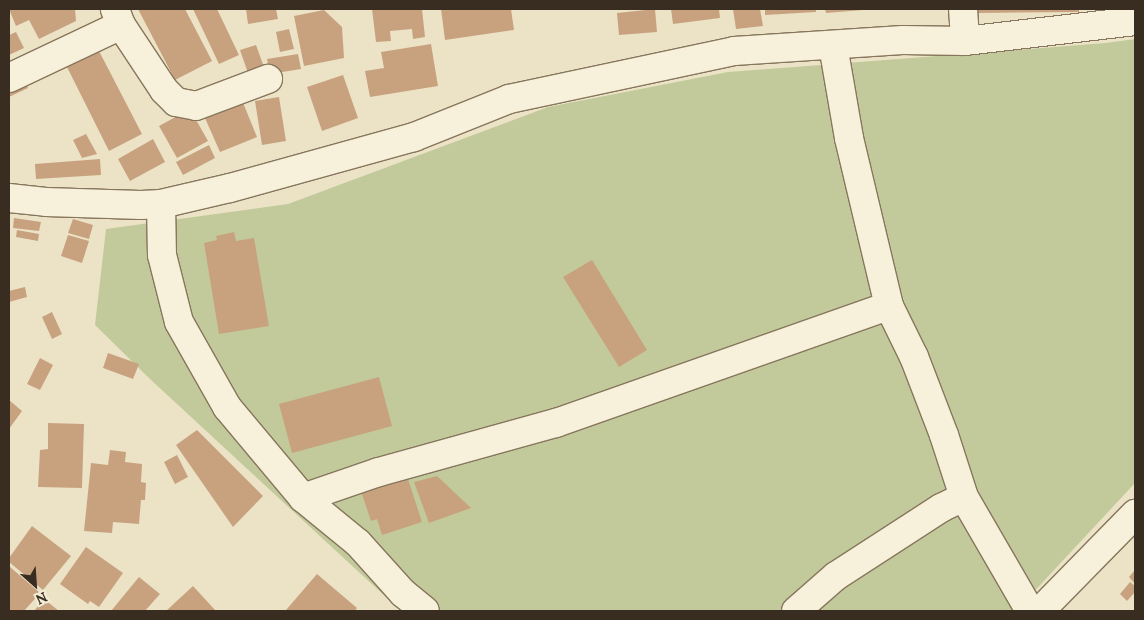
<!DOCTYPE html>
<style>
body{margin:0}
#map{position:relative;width:1144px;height:620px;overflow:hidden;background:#ece3c7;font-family:Lora,serif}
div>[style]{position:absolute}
.green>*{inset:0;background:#c2ca9b}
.building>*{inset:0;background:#c8a27f}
.roads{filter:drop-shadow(1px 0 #87765d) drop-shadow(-1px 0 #87765d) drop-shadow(0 1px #87765d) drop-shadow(0 -1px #87765d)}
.minor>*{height:28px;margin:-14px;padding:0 14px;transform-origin:14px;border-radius:14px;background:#f7f0da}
span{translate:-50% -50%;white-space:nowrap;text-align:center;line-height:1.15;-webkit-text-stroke:5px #f4edd6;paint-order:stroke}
.frame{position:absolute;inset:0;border:10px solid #382d20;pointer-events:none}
.north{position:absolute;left:10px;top:560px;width:50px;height:50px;-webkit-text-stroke:4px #f4edd6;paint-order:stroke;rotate:154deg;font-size:14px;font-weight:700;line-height:20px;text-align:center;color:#382d20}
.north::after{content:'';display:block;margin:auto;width:18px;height:22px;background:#382d20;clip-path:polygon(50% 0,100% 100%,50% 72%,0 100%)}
</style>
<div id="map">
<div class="green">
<div style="clip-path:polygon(1135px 39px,1135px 483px,1016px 611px,401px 611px,151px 380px,95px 325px,106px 229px,288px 204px,548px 107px,728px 72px,1106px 43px)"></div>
</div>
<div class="building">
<div style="clip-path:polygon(9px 9px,75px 9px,76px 21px,39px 39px,29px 20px,16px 26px)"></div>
<div style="clip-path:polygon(138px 9px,185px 9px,212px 61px,175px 80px)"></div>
<div style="clip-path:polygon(193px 9px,217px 9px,239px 55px,219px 64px)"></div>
<div style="clip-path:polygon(246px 9px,276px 9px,278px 19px,248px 24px)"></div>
<div style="clip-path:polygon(372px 9px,422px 9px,425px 37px,413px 39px,412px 29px,390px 31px,391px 41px,376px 42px)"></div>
<div style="clip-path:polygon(441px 9px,511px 9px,514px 30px,445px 40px)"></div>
<div style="clip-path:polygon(655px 9px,657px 32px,619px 35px,617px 13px)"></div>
<div style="clip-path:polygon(671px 9px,719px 9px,720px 18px,673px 24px)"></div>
<div style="clip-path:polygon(733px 9px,760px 9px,763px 26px,736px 29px)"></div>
<div style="clip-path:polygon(765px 9px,816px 9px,816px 12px,765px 15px)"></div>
<div style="clip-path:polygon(825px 9px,863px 9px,863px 10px,826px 13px)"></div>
<div style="clip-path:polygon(978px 9px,1079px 9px,1079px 12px,978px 13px)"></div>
<div style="clip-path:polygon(324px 10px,342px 27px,344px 58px,304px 66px,294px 16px)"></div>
<div style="clip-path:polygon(289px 29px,294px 49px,280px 52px,276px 32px)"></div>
<div style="clip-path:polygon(16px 32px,24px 48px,9px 55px,9px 35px)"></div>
<div style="clip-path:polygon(431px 44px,438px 86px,370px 97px,365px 71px,384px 68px,381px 52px)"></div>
<div style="clip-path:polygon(256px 45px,265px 70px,249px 76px,240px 50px)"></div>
<div style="clip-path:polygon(99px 51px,142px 134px,109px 151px,67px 67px)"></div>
<div style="clip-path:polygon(298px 54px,301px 69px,270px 74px,267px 59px)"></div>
<div style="clip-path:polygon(343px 75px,358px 118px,322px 131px,307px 87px)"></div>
<div style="clip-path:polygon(23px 76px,28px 88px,9px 97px,9px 83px)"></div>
<div style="clip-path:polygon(239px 93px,257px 137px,220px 152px,201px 109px)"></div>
<div style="clip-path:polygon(279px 97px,286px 141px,262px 145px,255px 101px)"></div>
<div style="clip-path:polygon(190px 109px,208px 141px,177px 158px,159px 126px)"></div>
<div style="clip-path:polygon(86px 134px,97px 154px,82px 158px,73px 140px)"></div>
<div style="clip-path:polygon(153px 139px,165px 162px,130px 181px,118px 159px)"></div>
<div style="clip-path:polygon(209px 145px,215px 158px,183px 175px,176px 162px)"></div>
<div style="clip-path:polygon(100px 159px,101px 175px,36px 179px,35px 164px)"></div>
<div style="clip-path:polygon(14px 218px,41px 222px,39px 231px,13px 228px)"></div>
<div style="clip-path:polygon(73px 219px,93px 225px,89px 239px,68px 233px)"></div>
<div style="clip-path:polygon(17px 230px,39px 234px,38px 241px,16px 237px)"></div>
<div style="clip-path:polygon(234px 232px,236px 241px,254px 238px,269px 326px,219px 334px,204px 243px,217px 240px,216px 236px)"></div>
<div style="clip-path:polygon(68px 235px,89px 241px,82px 263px,61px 256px)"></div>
<div style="clip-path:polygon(592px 260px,647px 350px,619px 367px,563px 277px)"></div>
<div style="clip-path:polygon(25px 287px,27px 297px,9px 302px,9px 291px)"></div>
<div style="clip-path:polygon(52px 312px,62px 334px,52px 339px,42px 317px)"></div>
<div style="clip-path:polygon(108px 353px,139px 364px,133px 379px,103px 368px)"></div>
<div style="clip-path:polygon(40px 358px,53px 365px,40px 390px,27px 384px)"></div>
<div style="clip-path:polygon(379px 377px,392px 426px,292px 453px,279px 404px)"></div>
<div style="clip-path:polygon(9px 400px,22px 411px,9px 429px)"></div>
<div style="clip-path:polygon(48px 423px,84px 424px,82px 488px,38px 487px,40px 450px,48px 449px)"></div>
<div style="clip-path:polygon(197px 430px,263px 496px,233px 527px,176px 445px)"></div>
<div style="clip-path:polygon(110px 450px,126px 452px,125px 462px,142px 464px,141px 482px,146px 483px,145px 500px,141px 500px,139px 524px,113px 522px,112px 533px,84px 531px,91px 463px,108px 465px)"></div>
<div style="clip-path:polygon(177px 455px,188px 477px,175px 484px,164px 462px)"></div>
<div style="clip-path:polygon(407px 476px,422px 522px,382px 535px,377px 519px,371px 521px,361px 491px)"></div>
<div style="clip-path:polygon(437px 476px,471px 508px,429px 523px,414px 482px)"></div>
<div style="clip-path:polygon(32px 526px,71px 556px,43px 590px,9px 562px,9px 558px)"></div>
<div style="clip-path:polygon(86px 547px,123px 573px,99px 607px,90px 601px,88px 604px,60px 584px)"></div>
<div style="clip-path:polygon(9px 566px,40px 593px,24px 611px,9px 611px)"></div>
<div style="clip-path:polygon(1135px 570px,1135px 584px,1129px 577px)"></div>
<div style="clip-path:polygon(317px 574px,357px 608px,355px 611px,286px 610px)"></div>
<div style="clip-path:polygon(139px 577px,160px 594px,145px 611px,111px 611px)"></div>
<div style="clip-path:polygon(1130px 582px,1135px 586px,1135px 592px,1127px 601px,1120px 594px)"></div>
<div style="clip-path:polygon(193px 586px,216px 611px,166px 611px)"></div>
<div style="clip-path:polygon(44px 599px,59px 611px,34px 611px)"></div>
</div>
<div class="roads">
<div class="minor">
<div style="left:963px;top:9px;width:32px;rotate:86deg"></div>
<div style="left:121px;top:25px;width:78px;rotate:56.5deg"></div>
<div style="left:164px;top:90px;width:17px;rotate:45deg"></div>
<div style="left:176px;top:102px;width:20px;rotate:11deg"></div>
<div style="left:196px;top:106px;width:77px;rotate:-20.6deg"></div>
<div style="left:9px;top:78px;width:124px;rotate:-25.3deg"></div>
<div style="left:121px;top:25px;width:17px;rotate:-111deg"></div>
<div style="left:9px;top:198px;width:37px;rotate:6deg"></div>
<div style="left:46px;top:202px;width:95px;rotate:1.8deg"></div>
<div style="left:141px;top:205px;width:20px;rotate:-3deg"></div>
<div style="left:161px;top:204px;width:71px;rotate:-13.1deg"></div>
<div style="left:230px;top:188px;width:191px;rotate:-15.5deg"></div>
<div style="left:414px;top:137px;width:102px;rotate:-21.8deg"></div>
<div style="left:509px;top:99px;width:230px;rotate:-12deg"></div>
<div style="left:734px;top:51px;width:169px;rotate:-3.7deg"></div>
<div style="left:903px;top:40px;width:62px;rotate:0.9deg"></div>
<div style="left:965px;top:41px;width:171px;rotate:-6.7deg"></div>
<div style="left:161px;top:204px;width:51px;rotate:88.9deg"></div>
<div style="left:162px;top:255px;width:69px;rotate:75.8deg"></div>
<div style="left:179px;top:322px;width:98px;rotate:60.5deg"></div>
<div style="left:227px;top:407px;width:119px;rotate:50.1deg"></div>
<div style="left:303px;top:498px;width:71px;rotate:39.3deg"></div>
<div style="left:358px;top:543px;width:67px;rotate:48deg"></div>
<div style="left:403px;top:593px;width:28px;rotate:39deg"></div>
<div style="left:964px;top:497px;width:132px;rotate:59.9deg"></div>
<div style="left:303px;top:498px;width:80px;rotate:-18.9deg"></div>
<div style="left:379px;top:472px;width:184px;rotate:-15.5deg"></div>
<div style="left:556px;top:423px;width:353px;rotate:-19.4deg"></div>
<div style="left:796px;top:611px;width:53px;rotate:-41.2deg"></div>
<div style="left:836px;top:576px;width:125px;rotate:-32.9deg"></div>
<div style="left:941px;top:508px;width:25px;rotate:-26deg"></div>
<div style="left:964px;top:497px;width:65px;rotate:-107.9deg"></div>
<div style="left:944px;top:435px;width:84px;rotate:-111deg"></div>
<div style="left:914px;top:357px;width:57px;rotate:-116.1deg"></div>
<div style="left:889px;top:306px;width:173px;rotate:-103.4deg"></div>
<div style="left:849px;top:138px;width:94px;rotate:-99.8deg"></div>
<div style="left:1040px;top:611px;width:136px;rotate:-45.6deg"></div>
</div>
</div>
<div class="frame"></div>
<div class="north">N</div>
</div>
